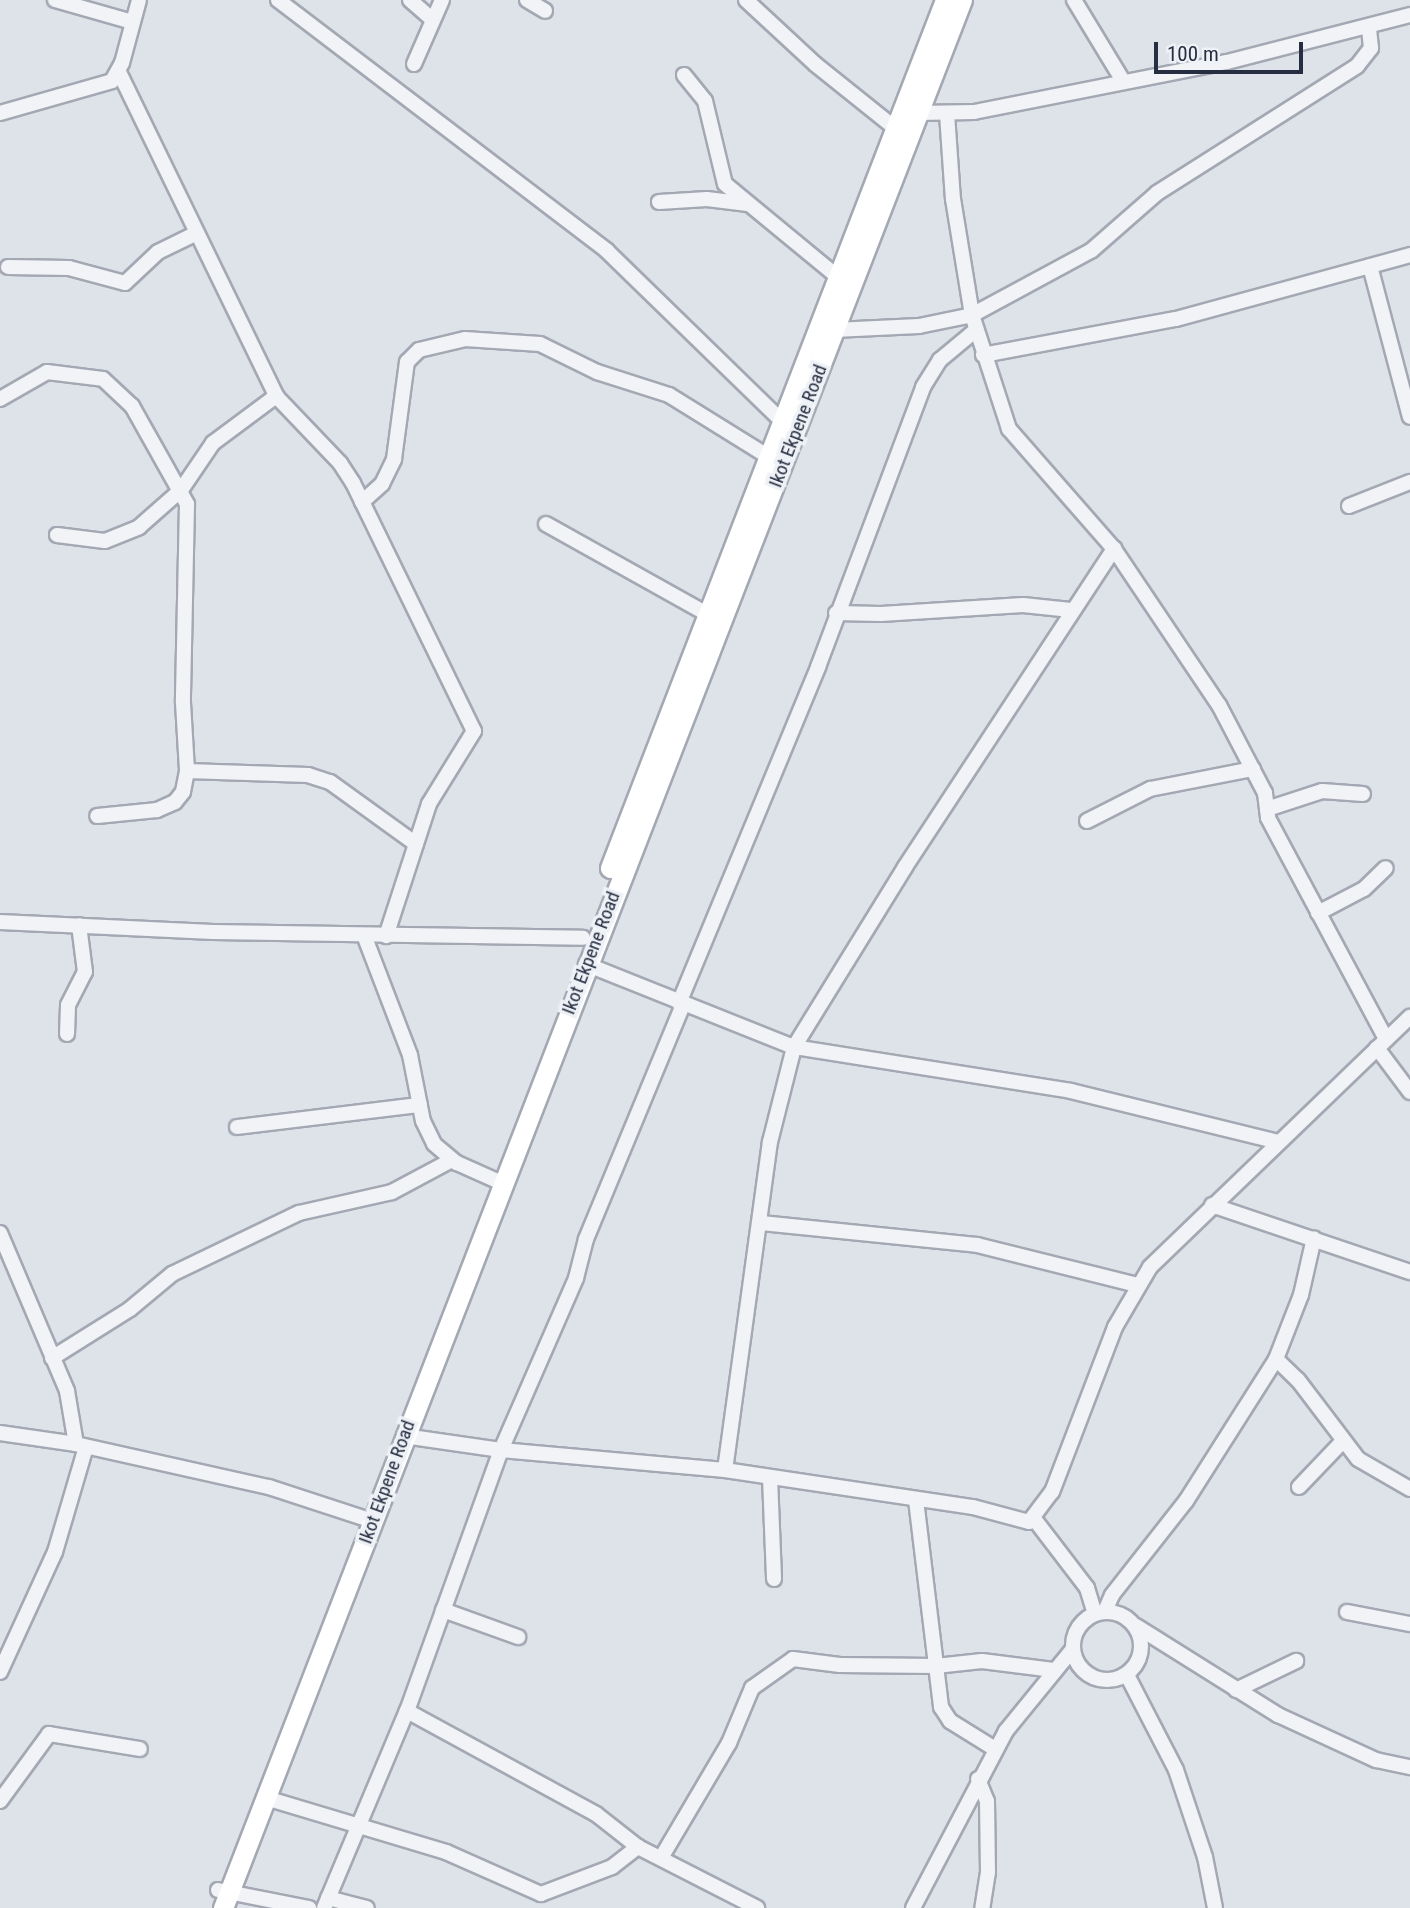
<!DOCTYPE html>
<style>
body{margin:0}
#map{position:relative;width:1410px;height:1908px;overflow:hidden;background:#dee2e9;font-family:"Roboto Condensed",sans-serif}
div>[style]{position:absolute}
.roads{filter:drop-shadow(2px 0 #a3a8b3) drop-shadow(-2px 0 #a3a8b3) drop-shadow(0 2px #a3a8b3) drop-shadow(0 -2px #a3a8b3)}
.minor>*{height:14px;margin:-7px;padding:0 7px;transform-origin:7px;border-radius:7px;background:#f1f3f7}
.minor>.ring{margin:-7px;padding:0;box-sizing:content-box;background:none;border:14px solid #f1f3f7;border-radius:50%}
.highway>*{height:19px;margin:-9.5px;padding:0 9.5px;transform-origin:9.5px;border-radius:9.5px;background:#fff}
span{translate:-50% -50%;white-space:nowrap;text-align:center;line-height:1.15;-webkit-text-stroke:7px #eef1f6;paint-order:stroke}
.street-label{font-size:19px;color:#262e41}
.scale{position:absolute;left:1154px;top:42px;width:149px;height:32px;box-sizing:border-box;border:4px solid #262e41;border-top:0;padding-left:9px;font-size:21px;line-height:24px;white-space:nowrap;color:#262e41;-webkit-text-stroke:5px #eef1f6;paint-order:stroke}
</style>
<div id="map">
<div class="roads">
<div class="minor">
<div style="left:55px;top:0;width:80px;rotate:15.9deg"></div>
<div style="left:278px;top:0;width:414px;rotate:37.3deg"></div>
<div style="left:607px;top:251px;width:244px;rotate:44.2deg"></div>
<div style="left:410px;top:0;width:30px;rotate:41deg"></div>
<div style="left:527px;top:0;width:21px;rotate:31deg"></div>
<div style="left:746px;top:0;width:94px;rotate:42.8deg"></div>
<div style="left:815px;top:64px;width:102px;rotate:38.7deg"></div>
<div style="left:1074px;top:0;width:95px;rotate:58.8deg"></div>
<div style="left:414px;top:64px;width:70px;rotate:-66.4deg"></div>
<div style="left:119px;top:72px;width:360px;rotate:64.1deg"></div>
<div style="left:276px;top:396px;width:93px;rotate:46.3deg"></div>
<div style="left:340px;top:463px;width:24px;rotate:57deg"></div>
<div style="left:353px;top:483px;width:276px;rotate:64deg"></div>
<div style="left:474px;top:731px;width:86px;rotate:121.7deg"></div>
<div style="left:429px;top:804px;width:139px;rotate:108deg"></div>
<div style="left:684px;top:75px;width:33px;rotate:51deg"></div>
<div style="left:705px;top:101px;width:85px;rotate:76.5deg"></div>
<div style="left:725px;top:184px;width:146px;rotate:39.5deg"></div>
<div style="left:0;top:113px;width:116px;rotate:-15.9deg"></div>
<div style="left:112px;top:81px;width:21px;rotate:-61deg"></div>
<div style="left:122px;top:63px;width:65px;rotate:-74.9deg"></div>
<div style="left:918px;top:113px;width:56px;rotate:-1deg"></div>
<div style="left:974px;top:112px;width:258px;rotate:-11.2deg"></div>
<div style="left:1227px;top:62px;width:189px;rotate:-14.4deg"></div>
<div style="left:947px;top:114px;width:85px;rotate:86deg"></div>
<div style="left:953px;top:199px;width:118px;rotate:80.7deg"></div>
<div style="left:972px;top:315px;width:120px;rotate:72deg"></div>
<div style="left:1009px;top:429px;width:159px;rotate:48.8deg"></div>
<div style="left:1114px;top:549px;width:188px;rotate:56.1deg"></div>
<div style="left:1219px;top:705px;width:99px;rotate:62.4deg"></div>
<div style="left:1265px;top:793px;width:25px;rotate:83deg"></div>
<div style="left:1268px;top:818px;width:251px;rotate:61.9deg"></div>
<div style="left:659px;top:202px;width:48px;rotate:-3.6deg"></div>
<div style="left:707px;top:199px;width:41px;rotate:7deg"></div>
<div style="left:1370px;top:266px;width:156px;rotate:75.2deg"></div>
<div style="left:8px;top:267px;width:61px;rotate:0.9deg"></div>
<div style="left:69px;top:268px;width:58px;rotate:15deg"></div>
<div style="left:125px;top:283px;width:45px;rotate:-43.2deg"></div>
<div style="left:158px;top:252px;width:43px;rotate:-26deg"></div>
<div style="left:834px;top:330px;width:85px;rotate:-2.7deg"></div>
<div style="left:919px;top:326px;width:54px;rotate:-11.7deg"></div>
<div style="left:972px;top:315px;width:136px;rotate:-28.4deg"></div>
<div style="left:1092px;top:250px;width:86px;rotate:-41.2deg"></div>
<div style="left:1157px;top:193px;width:237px;rotate:-32.4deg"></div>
<div style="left:1357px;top:66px;width:23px;rotate:-52deg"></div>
<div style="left:1371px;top:48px;width:19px;rotate:-96deg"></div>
<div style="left:983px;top:355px;width:196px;rotate:-10.6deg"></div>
<div style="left:1176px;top:319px;width:243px;rotate:-15.3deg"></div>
<div style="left:0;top:399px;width:54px;rotate:-29.9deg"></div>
<div style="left:47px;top:372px;width:56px;rotate:7.1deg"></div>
<div style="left:103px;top:379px;width:40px;rotate:43deg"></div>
<div style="left:132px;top:406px;width:112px;rotate:60.7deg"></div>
<div style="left:187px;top:504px;width:199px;rotate:91.2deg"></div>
<div style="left:183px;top:703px;width:68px;rotate:86.6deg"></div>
<div style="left:187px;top:771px;width:21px;rotate:101deg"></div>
<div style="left:183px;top:792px;width:13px;rotate:129deg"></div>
<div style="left:175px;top:802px;width:20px;rotate:156deg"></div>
<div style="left:157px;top:810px;width:60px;rotate:174.3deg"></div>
<div style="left:362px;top:502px;width:27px;rotate:-42deg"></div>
<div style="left:382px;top:484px;width:28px;rotate:-64deg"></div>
<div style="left:394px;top:459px;width:98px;rotate:-82.4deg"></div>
<div style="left:407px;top:362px;width:17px;rotate:-45deg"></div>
<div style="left:419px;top:350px;width:47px;rotate:-13.4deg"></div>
<div style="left:465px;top:339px;width:75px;rotate:3.8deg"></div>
<div style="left:540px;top:344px;width:64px;rotate:26.2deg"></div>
<div style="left:597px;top:372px;width:76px;rotate:17.7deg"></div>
<div style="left:669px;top:395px;width:118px;rotate:31.8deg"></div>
<div style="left:1349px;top:506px;width:66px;rotate:-21.5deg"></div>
<div style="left:546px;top:524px;width:184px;rotate:29.2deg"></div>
<div style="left:57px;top:535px;width:48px;rotate:7.1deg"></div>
<div style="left:105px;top:541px;width:37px;rotate:-22deg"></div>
<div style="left:139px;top:527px;width:56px;rotate:-41.4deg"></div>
<div style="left:181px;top:490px;width:57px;rotate:-55.8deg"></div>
<div style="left:213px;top:443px;width:79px;rotate:-36.7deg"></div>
<div style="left:836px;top:613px;width:45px;rotate:1.3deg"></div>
<div style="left:881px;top:614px;width:142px;rotate:-3.6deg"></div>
<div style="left:1023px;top:605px;width:48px;rotate:5.9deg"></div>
<div style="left:187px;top:771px;width:121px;rotate:1.9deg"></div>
<div style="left:308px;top:775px;width:23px;rotate:18deg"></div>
<div style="left:330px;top:782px;width:106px;rotate:35.8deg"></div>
<div style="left:1267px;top:809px;width:58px;rotate:-18.1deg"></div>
<div style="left:1322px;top:791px;width:41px;rotate:4.2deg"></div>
<div style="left:1087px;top:821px;width:71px;rotate:-26.9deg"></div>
<div style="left:1150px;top:789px;width:105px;rotate:-11deg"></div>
<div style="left:1318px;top:913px;width:52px;rotate:-27.6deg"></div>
<div style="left:1364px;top:889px;width:30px;rotate:-44deg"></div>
<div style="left:0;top:922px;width:213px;rotate:2.7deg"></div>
<div style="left:213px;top:932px;width:370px;rotate:0.9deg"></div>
<div style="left:364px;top:935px;width:129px;rotate:69deg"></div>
<div style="left:410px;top:1055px;width:67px;rotate:78.9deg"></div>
<div style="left:423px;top:1121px;width:25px;rotate:64deg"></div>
<div style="left:434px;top:1144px;width:30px;rotate:40deg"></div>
<div style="left:457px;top:1163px;width:49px;rotate:24deg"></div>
<div style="left:586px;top:964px;width:224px;rotate:21.8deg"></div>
<div style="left:794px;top:1047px;width:280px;rotate:9deg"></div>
<div style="left:1071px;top:1091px;width:213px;rotate:13.8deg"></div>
<div style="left:679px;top:1003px;width:364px;rotate:-67.5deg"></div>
<div style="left:818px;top:667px;width:299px;rotate:-69.4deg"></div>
<div style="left:923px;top:387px;width:32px;rotate:-58deg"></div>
<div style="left:940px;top:360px;width:47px;rotate:-39.8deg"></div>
<div style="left:67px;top:1034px;width:29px;rotate:-88deg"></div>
<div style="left:68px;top:1005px;width:37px;rotate:-63deg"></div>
<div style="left:85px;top:972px;width:47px;rotate:-97.3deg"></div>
<div style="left:1377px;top:1048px;width:55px;rotate:53.1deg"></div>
<div style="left:237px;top:1127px;width:184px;rotate:-6.9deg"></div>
<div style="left:1212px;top:1205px;width:209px;rotate:18.7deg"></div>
<div style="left:761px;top:1223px;width:217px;rotate:5.8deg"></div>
<div style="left:977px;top:1245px;width:166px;rotate:14deg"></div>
<div style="left:0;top:1233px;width:172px;rotate:67deg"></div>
<div style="left:67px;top:1391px;width:54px;rotate:80.4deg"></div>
<div style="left:52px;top:1358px;width:92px;rotate:-32.1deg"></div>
<div style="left:130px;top:1309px;width:55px;rotate:-39.8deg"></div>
<div style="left:172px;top:1274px;width:141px;rotate:-25.7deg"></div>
<div style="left:299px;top:1213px;width:95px;rotate:-12.7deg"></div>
<div style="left:392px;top:1192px;width:68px;rotate:-28.1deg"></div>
<div style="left:1276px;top:1359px;width:30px;rotate:44deg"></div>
<div style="left:1298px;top:1380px;width:99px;rotate:52.8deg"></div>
<div style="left:1358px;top:1459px;width:60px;rotate:30deg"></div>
<div style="left:0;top:1433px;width:77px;rotate:8.2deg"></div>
<div style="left:76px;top:1444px;width:198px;rotate:12.6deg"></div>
<div style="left:269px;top:1487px;width:109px;rotate:18.1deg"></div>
<div style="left:404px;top:1436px;width:98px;rotate:8.2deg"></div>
<div style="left:501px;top:1450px;width:225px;rotate:5.1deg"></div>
<div style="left:725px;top:1470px;width:251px;rotate:8.5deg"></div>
<div style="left:973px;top:1507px;width:58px;rotate:15deg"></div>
<div style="left:1029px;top:1522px;width:38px;rotate:-53deg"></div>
<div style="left:1052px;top:1492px;width:177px;rotate:-69.1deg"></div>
<div style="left:1115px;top:1327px;width:69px;rotate:-59.7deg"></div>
<div style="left:1150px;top:1267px;width:361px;rotate:-43.9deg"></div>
<div style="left:725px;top:1470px;width:331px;rotate:-82.2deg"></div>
<div style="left:770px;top:1142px;width:98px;rotate:-75.8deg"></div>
<div style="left:794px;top:1047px;width:211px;rotate:-58.3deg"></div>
<div style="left:905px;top:867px;width:381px;rotate:-56.7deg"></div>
<div style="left:770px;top:1478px;width:101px;rotate:87.7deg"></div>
<div style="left:1299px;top:1487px;width:62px;rotate:-46.3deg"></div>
<div style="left:916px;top:1500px;width:209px;rotate:83.1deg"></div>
<div style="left:941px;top:1707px;width:17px;rotate:57deg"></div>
<div style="left:950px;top:1721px;width:53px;rotate:31.9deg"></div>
<div style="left:1035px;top:1520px;width:86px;rotate:52.6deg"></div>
<div style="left:1087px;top:1588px;width:27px;rotate:73deg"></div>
<div style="left:443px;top:1610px;width:80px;rotate:19.8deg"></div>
<div style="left:1105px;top:1611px;width:17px;rotate:-66deg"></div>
<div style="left:1112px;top:1595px;width:120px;rotate:-51.8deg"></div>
<div style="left:1186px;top:1501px;width:168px;rotate:-57.6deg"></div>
<div style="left:1276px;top:1359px;width:69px;rotate:-68.7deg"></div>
<div style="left:1301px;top:1295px;width:58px;rotate:-77.2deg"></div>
<div class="ring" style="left:1073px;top:1612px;width:54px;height:54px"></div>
<div style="left:1347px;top:1612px;width:64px;rotate:10.8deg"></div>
<div style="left:1136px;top:1626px;width:168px;rotate:32.1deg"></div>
<div style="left:1278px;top:1715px;width:108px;rotate:24.7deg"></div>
<div style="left:1376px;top:1760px;width:35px;rotate:12deg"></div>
<div style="left:0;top:1672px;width:132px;rotate:-65.4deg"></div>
<div style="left:55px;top:1552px;width:109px;rotate:-73.6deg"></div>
<div style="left:1127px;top:1675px;width:107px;rotate:62.7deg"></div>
<div style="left:1176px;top:1770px;width:92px;rotate:71.6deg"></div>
<div style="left:1205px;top:1857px;width:52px;rotate:78.9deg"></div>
<div style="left:1236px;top:1690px;width:67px;rotate:-25.8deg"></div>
<div style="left:407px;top:1711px;width:215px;rotate:28.6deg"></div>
<div style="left:596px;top:1814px;width:53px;rotate:38.2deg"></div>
<div style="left:638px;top:1847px;width:134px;rotate:27.1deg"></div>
<div style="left:978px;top:1779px;width:24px;rotate:68deg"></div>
<div style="left:987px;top:1801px;width:71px;rotate:89.2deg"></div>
<div style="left:988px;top:1872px;width:36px;rotate:99deg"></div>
<div style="left:266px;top:1798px;width:188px;rotate:16.7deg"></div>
<div style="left:446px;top:1852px;width:104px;rotate:23.9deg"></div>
<div style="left:541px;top:1894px;width:76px;rotate:-20.8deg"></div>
<div style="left:612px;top:1867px;width:33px;rotate:-38deg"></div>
<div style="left:0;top:1801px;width:83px;rotate:-53.8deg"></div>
<div style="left:49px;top:1734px;width:92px;rotate:9.4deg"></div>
<div style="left:661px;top:1858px;width:134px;rotate:-59.4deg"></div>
<div style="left:729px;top:1743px;width:60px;rotate:-67.3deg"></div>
<div style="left:752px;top:1688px;width:50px;rotate:-35.3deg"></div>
<div style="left:793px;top:1659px;width:47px;rotate:7.3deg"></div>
<div style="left:840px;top:1665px;width:96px;rotate:0.6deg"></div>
<div style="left:936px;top:1666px;width:46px;rotate:-6.2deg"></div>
<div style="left:982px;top:1661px;width:72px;rotate:7.2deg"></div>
<div style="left:218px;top:1890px;width:93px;rotate:11.2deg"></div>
<div style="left:328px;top:1898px;width:40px;rotate:14.4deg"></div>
<div style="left:324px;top:1908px;width:214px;rotate:-67.2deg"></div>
<div style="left:407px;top:1711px;width:277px;rotate:-70.2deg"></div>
<div style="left:501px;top:1450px;width:188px;rotate:-66.4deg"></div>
<div style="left:576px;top:1278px;width:40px;rotate:-75.6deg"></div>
<div style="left:586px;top:1239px;width:253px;rotate:-67.5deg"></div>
<div style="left:913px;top:1908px;width:200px;rotate:-62.3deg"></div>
<div style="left:1006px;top:1731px;width:104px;rotate:-50.8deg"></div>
</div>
<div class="highway">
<div style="left:610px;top:868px;width:930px;rotate:-68.9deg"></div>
<div style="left:223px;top:1908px;width:2046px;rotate:-68.83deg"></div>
</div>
</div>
<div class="street-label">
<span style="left:798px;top:426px;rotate:-69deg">Ikot Ekpene Road</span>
<span style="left:591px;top:953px;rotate:-69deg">Ikot Ekpene Road</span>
<span style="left:387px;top:1482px;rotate:-70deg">Ikot Ekpene Road</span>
</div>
<div class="scale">100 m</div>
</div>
